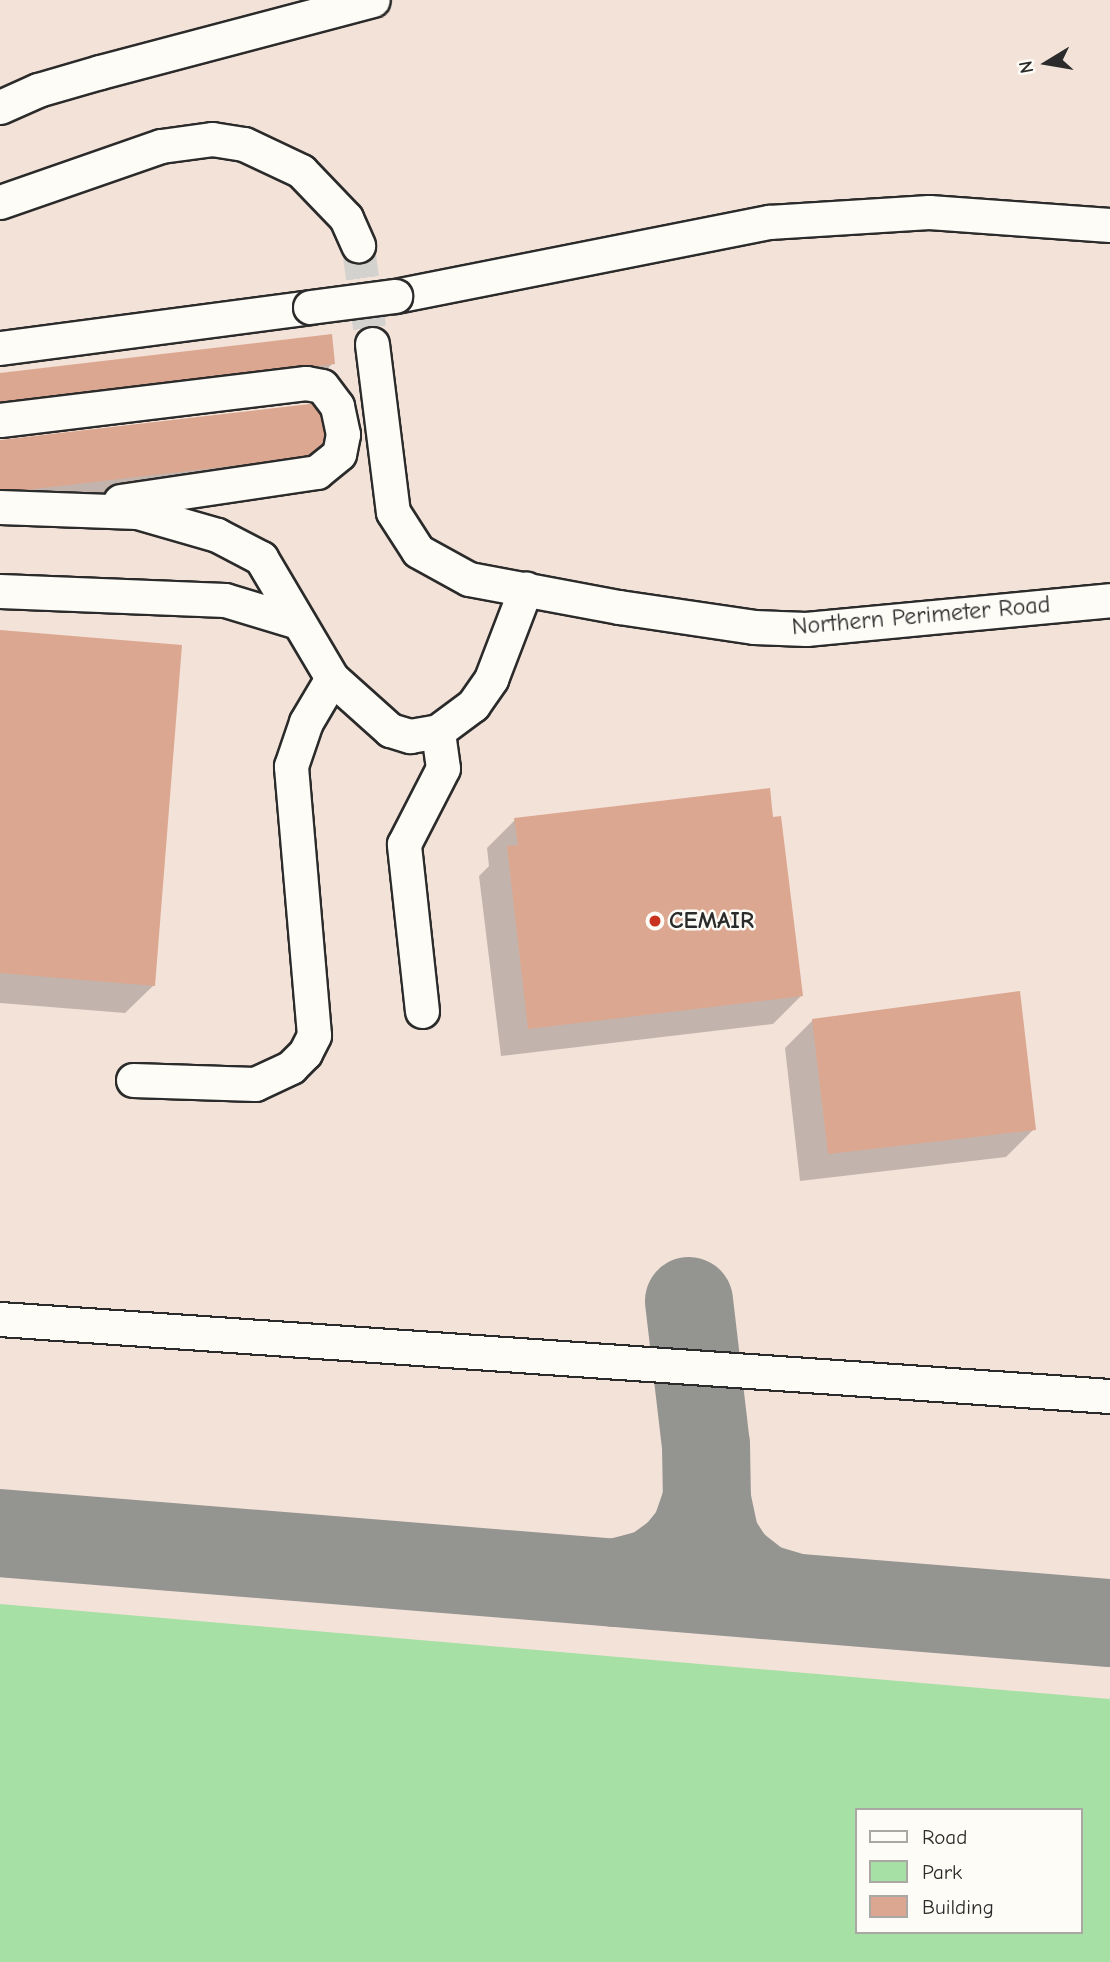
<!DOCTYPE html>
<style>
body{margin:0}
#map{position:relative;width:1110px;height:1962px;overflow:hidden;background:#fdfcf7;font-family:"Comic Neue",sans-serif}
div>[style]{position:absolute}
.built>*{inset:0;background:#f3e2d8}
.green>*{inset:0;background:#a7e0a5}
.shadow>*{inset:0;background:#0003}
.taxiway>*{height:88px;margin:-44px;padding:0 44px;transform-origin:44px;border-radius:44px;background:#949491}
.building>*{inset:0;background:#dca790}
.minor-tunnel>*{height:33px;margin-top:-16.5px;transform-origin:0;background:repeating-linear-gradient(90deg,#d3d2ce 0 33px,transparent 0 50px)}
.roads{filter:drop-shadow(2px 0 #2b2b2b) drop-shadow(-2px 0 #2b2b2b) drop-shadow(0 2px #2b2b2b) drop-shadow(0 -2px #2b2b2b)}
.minor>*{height:33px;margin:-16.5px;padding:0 16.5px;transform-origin:16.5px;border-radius:16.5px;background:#fdfcf7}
.bridges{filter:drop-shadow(2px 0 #2b2b2b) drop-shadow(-2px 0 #2b2b2b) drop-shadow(0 2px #2b2b2b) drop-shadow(0 -2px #2b2b2b)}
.minor-bridge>*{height:33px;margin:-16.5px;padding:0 16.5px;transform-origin:16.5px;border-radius:16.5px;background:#fdfcf7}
.dots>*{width:19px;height:19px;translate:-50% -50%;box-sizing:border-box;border:4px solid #fdfcf7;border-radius:50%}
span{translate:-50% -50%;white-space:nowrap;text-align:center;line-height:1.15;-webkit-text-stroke:5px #fdfcf7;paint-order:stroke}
.street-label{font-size:24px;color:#2b2b2b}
.poi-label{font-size:24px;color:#2b2b2b;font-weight:700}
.left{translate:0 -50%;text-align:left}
.legend{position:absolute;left:855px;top:1808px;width:228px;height:126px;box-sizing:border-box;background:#fdfcf7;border:2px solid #a9a8a5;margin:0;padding:9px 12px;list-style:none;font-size:21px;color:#2b2b2b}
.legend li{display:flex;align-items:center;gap:14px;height:35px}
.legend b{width:35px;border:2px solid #a9a8a5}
.north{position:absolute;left:1012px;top:28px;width:70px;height:70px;-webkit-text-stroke:5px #fdfcf7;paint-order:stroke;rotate:259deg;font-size:19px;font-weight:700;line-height:28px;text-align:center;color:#2b2b2b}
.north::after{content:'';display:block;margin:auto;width:24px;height:32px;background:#2b2b2b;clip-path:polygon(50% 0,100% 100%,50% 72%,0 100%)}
</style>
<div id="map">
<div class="built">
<div style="clip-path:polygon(evenodd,0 0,1110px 0,1110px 1962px,0 1962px,0 0,856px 1810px,1080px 1810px,1080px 1932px,856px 1932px,856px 1810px)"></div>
</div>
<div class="green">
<div style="clip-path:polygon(evenodd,0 1604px,1110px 1699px,1110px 1962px,0 1962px,0 1604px,856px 1810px,1080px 1810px,1080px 1932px,856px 1932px,856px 1810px)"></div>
</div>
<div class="shadow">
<div style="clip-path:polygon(333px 363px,312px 385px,0 375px)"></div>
<div style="clip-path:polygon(0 442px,331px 454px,0 517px)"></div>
<div style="clip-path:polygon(0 632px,154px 985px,125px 1013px,0 1003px)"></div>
<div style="clip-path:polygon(515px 820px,801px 996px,773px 1024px,501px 1056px,479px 876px,489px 866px,487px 848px)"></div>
<div style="clip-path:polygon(813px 1020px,1034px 1129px,1006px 1157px,800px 1181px,785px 1048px)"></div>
</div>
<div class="taxiway">
<div style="left:689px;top:1301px;width:145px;rotate:83.3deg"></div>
<div style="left:706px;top:1445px;width:55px;rotate:89deg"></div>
<div style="left:0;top:1533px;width:1114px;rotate:4.64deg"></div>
<div style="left:615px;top:1583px;width:39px;rotate:-15deg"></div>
<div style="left:653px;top:1573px;width:31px;rotate:-36deg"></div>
<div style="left:678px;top:1555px;width:27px;rotate:-51deg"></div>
<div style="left:695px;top:1534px;width:36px;rotate:-71deg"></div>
<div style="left:707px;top:1500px;width:40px;rotate:78deg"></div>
<div style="left:715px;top:1539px;width:31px;rotate:57deg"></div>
<div style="left:732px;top:1565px;width:36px;rotate:38deg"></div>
<div style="left:760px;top:1587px;width:34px;rotate:17deg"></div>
</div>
<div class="building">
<div style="clip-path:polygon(332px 334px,335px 364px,0 404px,0 373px)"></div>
<div style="clip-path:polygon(327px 402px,333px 454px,0 493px,0 440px)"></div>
<div style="clip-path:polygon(0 630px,182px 645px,155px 986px,0 973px)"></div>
<div style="clip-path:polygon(770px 788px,773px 817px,781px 816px,803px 996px,528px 1029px,507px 846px,518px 845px,514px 818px)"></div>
<div style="clip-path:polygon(1020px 991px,1036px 1130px,828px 1154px,812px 1019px)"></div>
</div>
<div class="minor-tunnel">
<div style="left:358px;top:245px;width:100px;rotate:82deg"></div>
</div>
<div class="roads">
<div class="minor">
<div style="left:0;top:107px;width:42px;rotate:-24.1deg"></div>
<div style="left:38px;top:90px;width:65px;rotate:-16.2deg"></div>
<div style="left:100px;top:72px;width:282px;rotate:-14.8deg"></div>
<div style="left:0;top:202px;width:170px;rotate:-19.2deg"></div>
<div style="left:161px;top:146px;width:51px;rotate:-7.8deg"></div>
<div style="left:212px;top:139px;width:32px;rotate:9deg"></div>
<div style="left:244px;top:144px;width:63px;rotate:25.3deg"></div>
<div style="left:301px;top:171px;width:65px;rotate:46.2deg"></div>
<div style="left:346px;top:218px;width:30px;rotate:66deg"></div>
<div style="left:395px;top:296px;width:381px;rotate:-11.2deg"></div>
<div style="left:769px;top:222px;width:160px;rotate:-3.6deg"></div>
<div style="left:929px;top:212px;width:181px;rotate:4.1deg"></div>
<div style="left:372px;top:344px;width:169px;rotate:82.9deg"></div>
<div style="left:393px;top:512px;width:46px;rotate:57.3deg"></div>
<div style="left:418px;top:551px;width:58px;rotate:28.8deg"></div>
<div style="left:469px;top:579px;width:153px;rotate:10.6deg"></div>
<div style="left:619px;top:607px;width:136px;rotate:8.4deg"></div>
<div style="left:754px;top:627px;width:52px;rotate:2.2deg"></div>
<div style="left:806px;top:629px;width:305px;rotate:-5.4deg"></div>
<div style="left:0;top:348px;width:313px;rotate:-7.5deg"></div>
<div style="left:0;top:420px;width:308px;rotate:-6.9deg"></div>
<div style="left:306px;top:383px;width:16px;rotate:11deg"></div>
<div style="left:322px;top:386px;width:25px;rotate:53deg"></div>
<div style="left:337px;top:406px;width:29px;rotate:78deg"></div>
<div style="left:343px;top:434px;width:20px;rotate:101deg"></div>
<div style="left:339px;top:454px;width:28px;rotate:141deg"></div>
<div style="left:317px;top:472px;width:199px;rotate:171.6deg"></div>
<div style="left:0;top:507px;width:137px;rotate:2.1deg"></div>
<div style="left:137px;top:512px;width:83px;rotate:16deg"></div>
<div style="left:217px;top:535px;width:50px;rotate:27.6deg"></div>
<div style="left:261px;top:558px;width:139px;rotate:59.4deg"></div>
<div style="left:332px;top:678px;width:78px;rotate:41.9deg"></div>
<div style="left:390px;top:730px;width:21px;rotate:17deg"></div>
<div style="left:410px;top:736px;width:28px;rotate:-10deg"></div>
<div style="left:438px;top:731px;width:44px;rotate:-36.6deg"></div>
<div style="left:473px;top:705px;width:32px;rotate:-55deg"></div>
<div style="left:491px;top:679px;width:97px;rotate:-69deg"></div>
<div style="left:0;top:591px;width:225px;rotate:2.3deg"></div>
<div style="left:225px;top:600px;width:76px;rotate:16.8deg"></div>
<div style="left:422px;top:1011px;width:168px;rotate:-96.2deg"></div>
<div style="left:404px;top:844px;width:85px;rotate:-62.8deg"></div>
<div style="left:443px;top:768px;width:37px;rotate:-98deg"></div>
<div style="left:133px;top:1080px;width:122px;rotate:1.9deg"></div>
<div style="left:255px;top:1084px;width:40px;rotate:-25deg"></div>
<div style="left:291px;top:1067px;width:20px;rotate:-45deg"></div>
<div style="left:305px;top:1053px;width:20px;rotate:-63deg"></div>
<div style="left:314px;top:1035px;width:270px;rotate:-94.9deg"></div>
<div style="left:291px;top:766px;width:46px;rotate:-71.2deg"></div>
<div style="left:306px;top:722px;width:51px;rotate:-59.4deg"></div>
<div style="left:0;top:1319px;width:1113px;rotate:3.97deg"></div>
</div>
</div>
<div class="bridges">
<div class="minor-bridge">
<div style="left:310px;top:307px;width:86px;rotate:-7.4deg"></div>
</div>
</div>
<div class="dots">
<div style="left:655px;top:921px;background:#c8321e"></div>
</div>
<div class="street-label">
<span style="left:921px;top:616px;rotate:-5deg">Northern Perimeter Road</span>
</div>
<div class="poi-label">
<span class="left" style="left:669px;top:921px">CEMAIR</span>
</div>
<ul class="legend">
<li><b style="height:9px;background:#fdfcf7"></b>Road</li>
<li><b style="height:19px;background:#a7e0a5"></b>Park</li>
<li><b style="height:19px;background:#dca790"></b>Building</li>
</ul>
<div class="north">N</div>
</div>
